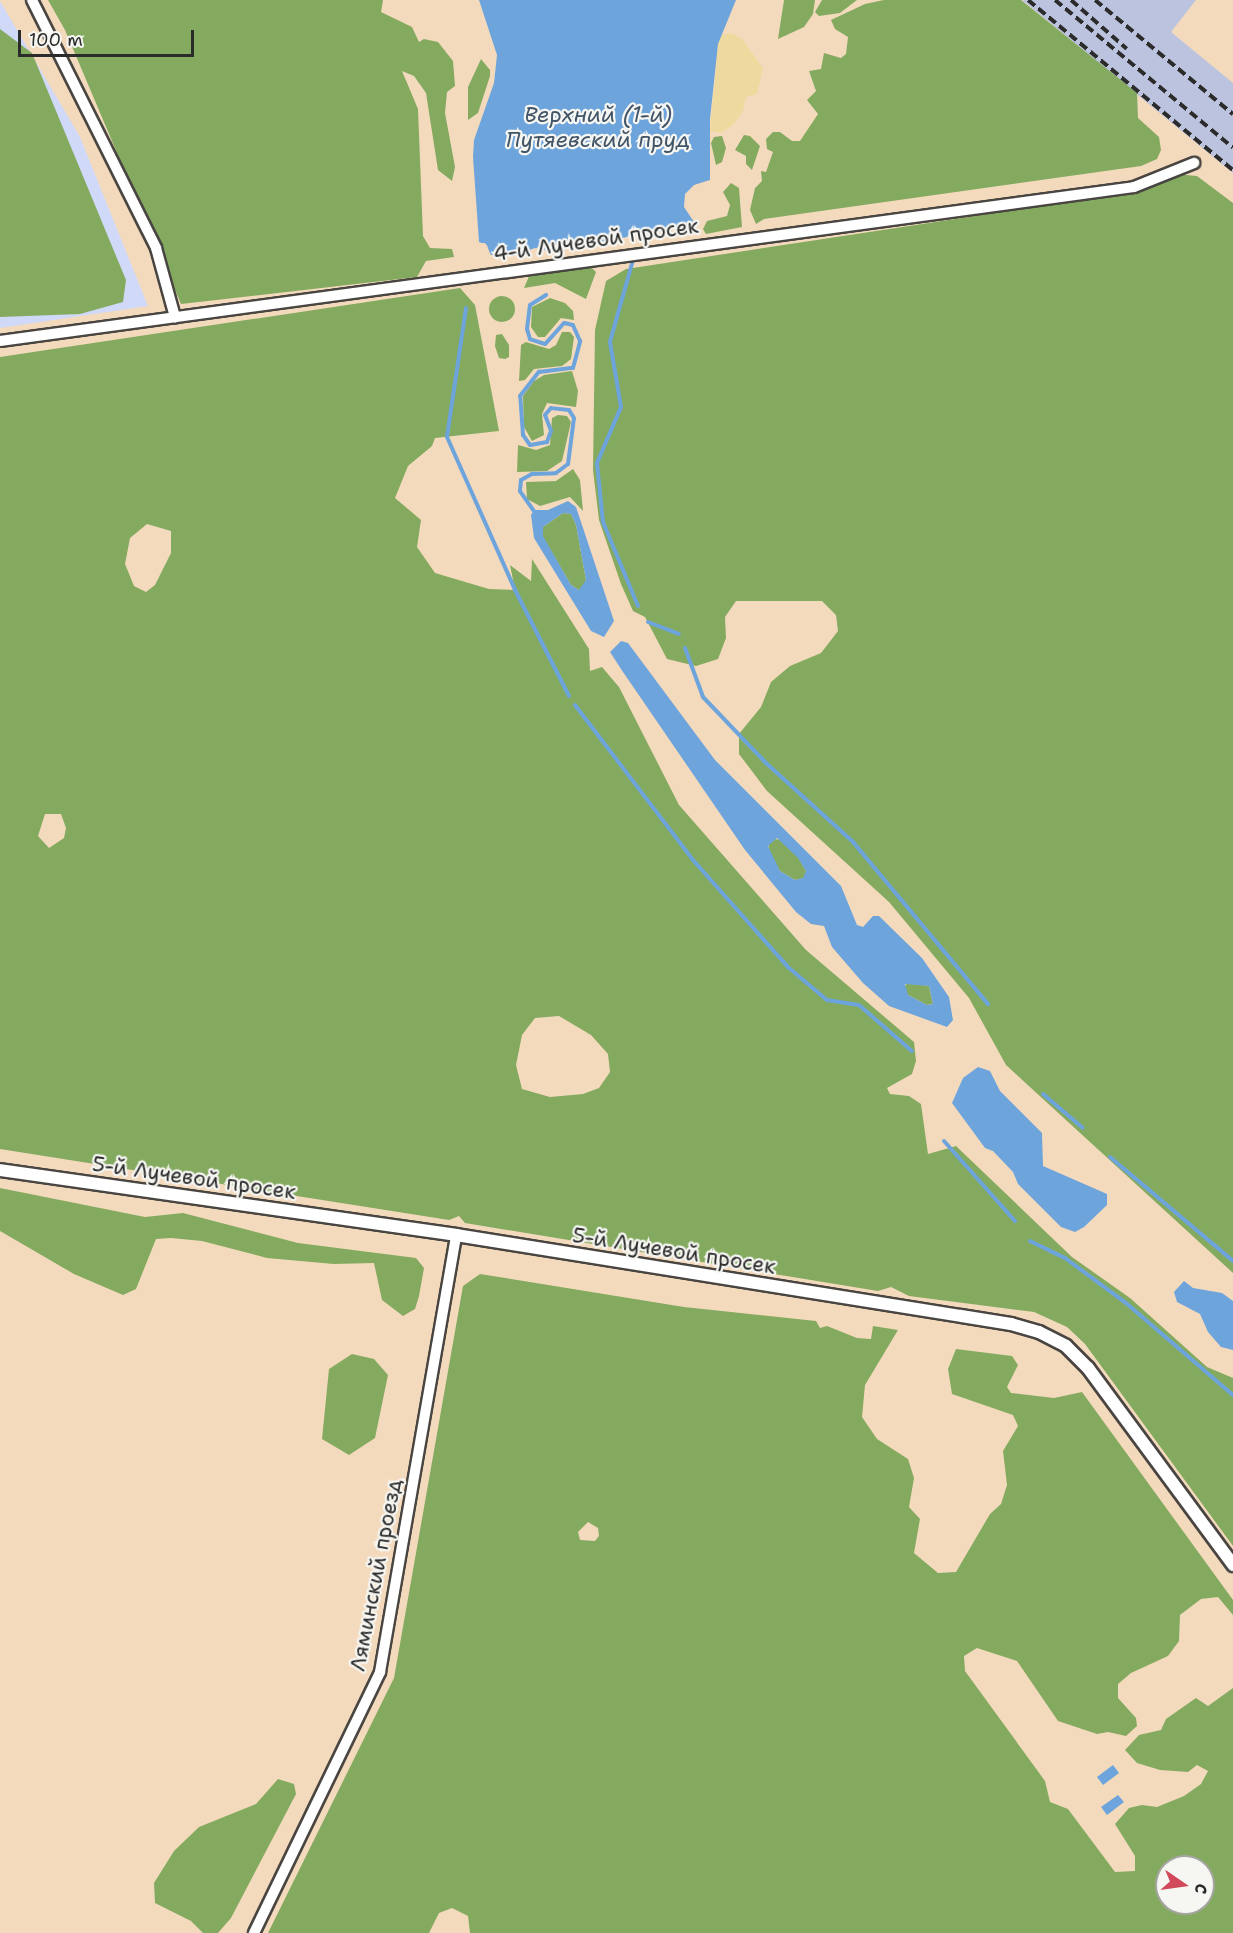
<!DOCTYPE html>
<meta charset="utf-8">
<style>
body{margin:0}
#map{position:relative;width:1233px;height:1933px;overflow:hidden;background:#f4dabd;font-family:"Shantell Sans",sans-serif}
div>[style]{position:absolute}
.built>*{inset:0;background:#d1d9f9}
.industrial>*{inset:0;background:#bbc3de}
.forest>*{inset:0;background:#84aa60}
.round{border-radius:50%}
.sand>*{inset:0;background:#eeda9e}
.water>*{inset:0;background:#6ea4dc}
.pier>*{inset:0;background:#f4dabd}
.stream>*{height:4px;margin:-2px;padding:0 2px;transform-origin:2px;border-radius:2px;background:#6ea4dc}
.roads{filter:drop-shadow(2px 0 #494541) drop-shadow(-2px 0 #494541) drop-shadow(0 2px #494541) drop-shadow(0 -2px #494541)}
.minor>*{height:10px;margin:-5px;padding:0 5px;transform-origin:5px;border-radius:5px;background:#fff}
.tertiary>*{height:12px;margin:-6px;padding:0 6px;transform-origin:6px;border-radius:6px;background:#fff}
.rail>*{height:4px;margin-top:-2px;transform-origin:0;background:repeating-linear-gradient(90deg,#2b2b2b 0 9px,transparent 0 13.5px)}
span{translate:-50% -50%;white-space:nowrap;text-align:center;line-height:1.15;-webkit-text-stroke:4.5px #f6f6f2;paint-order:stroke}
.street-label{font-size:21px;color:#2b2b2b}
.water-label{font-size:22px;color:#425569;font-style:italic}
.north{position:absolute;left:1155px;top:1855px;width:60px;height:60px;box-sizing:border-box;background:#f6f6f2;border:2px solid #a5a5a2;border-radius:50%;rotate:103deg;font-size:16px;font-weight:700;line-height:24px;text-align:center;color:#2b2b2b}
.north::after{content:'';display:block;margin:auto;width:21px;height:27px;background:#d1495b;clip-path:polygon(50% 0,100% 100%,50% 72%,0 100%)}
.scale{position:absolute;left:18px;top:30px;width:176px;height:27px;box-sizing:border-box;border:3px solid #2b2b2b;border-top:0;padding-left:8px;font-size:18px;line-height:21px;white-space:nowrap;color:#2b2b2b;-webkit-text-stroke:4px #f6f6f2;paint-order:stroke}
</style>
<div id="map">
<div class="built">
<div style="clip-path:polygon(0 1px,80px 137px,148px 306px,0 328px)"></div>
</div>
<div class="industrial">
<div style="clip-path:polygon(1022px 0,1196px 0,1171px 32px,1233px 83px,1233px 173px)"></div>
</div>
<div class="forest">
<div style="clip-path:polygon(48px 0,383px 0,381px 12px,412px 27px,419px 42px,424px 39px,438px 42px,453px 61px,455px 86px,447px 92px,445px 113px,455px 167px,452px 181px,438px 170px,426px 93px,414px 76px,402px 71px,418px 109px,423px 236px,430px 248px,452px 249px,454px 257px,426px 261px,417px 277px,181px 304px,65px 30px)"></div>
<div style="clip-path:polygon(784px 0,815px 0,813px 14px,804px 27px,778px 39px)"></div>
<div style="clip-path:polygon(822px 0,857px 0,840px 13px,819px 16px,815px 12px)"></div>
<div style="clip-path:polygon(884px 0,1021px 0,1137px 93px,1138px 118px,1159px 137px,1161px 150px,1157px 159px,1141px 166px,764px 219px,756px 224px,750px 210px,755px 188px,762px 181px,761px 171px,766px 172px,773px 152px,767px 149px,766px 139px,773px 132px,780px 132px,792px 141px,800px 141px,818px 114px,807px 100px,816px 91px,809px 71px,821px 69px,824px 53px,841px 58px,846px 54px,848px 37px,835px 29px,831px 20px,865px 4px)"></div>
<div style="clip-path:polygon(0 29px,32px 53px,126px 280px,123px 302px,80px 314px,0 317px)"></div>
<div style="clip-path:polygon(481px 59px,490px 70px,490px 76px,478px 113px,468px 120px,468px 87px)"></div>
<div style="clip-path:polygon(744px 135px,750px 136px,760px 146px,752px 170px,746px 164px,746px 156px,735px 150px)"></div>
<div style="clip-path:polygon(722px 136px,726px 148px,722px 162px,716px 165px,711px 143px,714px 137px)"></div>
<div style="clip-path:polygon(1175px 174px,1197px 176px,1233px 203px,1233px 1273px,1006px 1065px,969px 998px,889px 902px,767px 791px,739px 754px,739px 734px,761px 707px,771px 682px,790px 666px,821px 653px,838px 631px,836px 615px,822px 601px,736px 601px,725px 617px,726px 638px,718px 659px,696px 666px,667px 659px,645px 617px,633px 611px,621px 584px,599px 520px,593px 470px,595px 330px,606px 281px,626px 269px,1139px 191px,1156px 179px)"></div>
<div style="clip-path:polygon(731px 183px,739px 188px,742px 227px,706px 234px,703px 229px,707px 221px,727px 216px,730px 205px,723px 192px)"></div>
<div style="clip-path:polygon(589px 265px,596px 272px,586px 299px,555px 283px,524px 288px,530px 274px)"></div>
<div style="clip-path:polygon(evenodd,460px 288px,475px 305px,499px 431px,435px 438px,432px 446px,408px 466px,395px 498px,421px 520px,417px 547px,435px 573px,489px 589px,515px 590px,510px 565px,531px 581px,532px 559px,589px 649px,590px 671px,602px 667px,619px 687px,679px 805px,806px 950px,914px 1042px,916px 1061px,912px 1074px,887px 1088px,890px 1094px,909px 1096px,921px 1104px,928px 1154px,956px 1146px,1072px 1257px,1130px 1298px,1207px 1367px,1233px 1378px,1233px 1546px,1085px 1344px,1067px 1327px,1034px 1312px,909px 1296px,891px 1287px,878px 1291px,465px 1223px,459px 1216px,449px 1220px,0 1149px,0 357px,460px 288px,147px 524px,171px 531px,171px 553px,155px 585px,146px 592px,134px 586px,125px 564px,130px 538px,147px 524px,460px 288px,45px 814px,61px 814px,66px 828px,64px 838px,49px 848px,38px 836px,45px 814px,460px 288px,559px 1016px,591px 1035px,608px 1054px,610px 1072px,599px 1088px,583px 1094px,550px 1097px,522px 1089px,516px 1065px,522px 1035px,535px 1018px,559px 1016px)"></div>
<div class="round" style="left:489px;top:296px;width:26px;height:26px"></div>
<div style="clip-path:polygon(550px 298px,565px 303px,573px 311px,574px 320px,561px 318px,545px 337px,538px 337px,531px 327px,532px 307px)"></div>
<div style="clip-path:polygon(562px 332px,570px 332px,574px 337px,571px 359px,562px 366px,534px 369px,525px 380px,519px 381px,521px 345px,526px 342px,549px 349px,556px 345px)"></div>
<div style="clip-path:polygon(502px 334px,509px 345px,509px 357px,505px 359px,499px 358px,495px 346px,496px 335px)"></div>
<div style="clip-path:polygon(572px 371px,578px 391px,576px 407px,547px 403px,542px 414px,544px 435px,532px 441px,524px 427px,523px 396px,534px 381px,544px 375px)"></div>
<div style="clip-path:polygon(558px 415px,567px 416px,571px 422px,562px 461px,547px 471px,517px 472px,518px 445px,536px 450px,550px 445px,552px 418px)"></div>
<div style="clip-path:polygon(573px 469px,580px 480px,583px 511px,570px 497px,540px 506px,527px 499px,526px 482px,556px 481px)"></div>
<div style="clip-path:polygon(563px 513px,571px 514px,576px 525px,586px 580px,584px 589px,579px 590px,571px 585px,543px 537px,543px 527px)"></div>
<div style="clip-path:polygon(774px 839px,783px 840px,798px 857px,806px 871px,804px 878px,795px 880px,780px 871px,768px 852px,769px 842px)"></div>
<div style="clip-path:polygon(907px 983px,929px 986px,933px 1004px,927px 1005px,908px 995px,903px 989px)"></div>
<div style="clip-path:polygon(0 1188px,145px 1217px,183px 1213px,298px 1243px,416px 1258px,424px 1268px,419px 1296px,415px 1309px,403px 1316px,382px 1300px,374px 1263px,334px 1264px,267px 1258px,202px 1241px,171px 1238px,156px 1239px,136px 1289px,123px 1295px,74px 1274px,0 1231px)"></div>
<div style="clip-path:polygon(evenodd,480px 1274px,684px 1307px,816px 1321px,820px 1328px,827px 1326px,857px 1338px,871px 1339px,873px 1326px,898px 1330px,865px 1385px,862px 1417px,877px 1439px,908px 1459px,914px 1478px,909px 1507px,920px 1519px,914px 1553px,938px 1573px,956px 1572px,990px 1514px,1001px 1504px,1007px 1485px,1003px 1451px,1018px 1426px,1013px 1415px,952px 1394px,948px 1369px,956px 1349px,1012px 1356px,1018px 1365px,1007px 1387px,1011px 1393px,1054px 1398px,1082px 1392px,1233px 1600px,1233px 1615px,1218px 1597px,1201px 1599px,1180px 1615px,1179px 1641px,1168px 1656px,1131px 1673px,1118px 1684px,1118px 1698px,1136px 1718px,1137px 1726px,1126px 1736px,1108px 1732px,1097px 1734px,1058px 1721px,1017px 1661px,977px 1648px,964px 1656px,965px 1671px,1045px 1781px,1050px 1802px,1068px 1809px,1115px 1872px,1135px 1871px,1135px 1856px,1115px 1824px,1129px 1808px,1142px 1805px,1157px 1807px,1184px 1796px,1201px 1784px,1208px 1771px,1197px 1765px,1188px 1772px,1160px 1770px,1137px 1763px,1125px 1750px,1139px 1735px,1161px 1730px,1166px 1719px,1196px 1698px,1208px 1706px,1233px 1688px,1233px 1933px,470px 1933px,468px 1916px,452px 1908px,439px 1913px,429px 1933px,268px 1933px,394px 1678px,463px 1286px,480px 1274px,588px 1522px,598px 1528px,599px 1536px,595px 1541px,580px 1540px,578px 1532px,588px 1522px,480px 1274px,1167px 1867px,1203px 1867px,1203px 1903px,1167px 1903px,1167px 1867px)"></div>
<div style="clip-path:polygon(352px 1354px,374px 1359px,388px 1375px,375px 1438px,349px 1455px,322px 1439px,329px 1369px)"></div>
<div style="clip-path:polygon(278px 1779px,294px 1784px,296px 1794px,231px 1918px,218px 1933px,203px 1933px,191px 1921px,155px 1903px,154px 1883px,174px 1851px,199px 1827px,256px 1804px)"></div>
</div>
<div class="sand">
<div style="clip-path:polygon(732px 33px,742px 39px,763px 68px,757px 94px,746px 97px,743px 111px,733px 125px,720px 133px,710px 131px,718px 44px,720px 35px)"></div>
</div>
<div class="water">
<div style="clip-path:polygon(479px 0,736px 0,718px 44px,710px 119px,710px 180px,693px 225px,652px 233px,639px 231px,634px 236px,600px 242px,591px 239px,583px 245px,547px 251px,535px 248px,512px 256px,490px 255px,487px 245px,479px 242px,473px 157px,474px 140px,494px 83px,497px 55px)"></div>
<div style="clip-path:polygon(evenodd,568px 501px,576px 507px,614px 621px,604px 637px,591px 631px,534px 538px,531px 515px,534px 510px,548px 510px,568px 501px,563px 513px,571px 514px,576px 525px,586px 580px,579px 590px,571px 585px,543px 536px,543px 527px,563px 513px)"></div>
<div style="clip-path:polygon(evenodd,621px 641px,628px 643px,715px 760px,841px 886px,857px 925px,863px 927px,873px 916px,879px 916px,922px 958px,949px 997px,953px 1020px,947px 1027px,889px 1006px,863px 983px,832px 947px,824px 926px,811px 924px,796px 912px,745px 850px,623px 672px,610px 652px,621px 641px,777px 838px,798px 858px,806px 871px,803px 878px,795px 880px,780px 871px,768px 846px,777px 838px,621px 641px,905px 984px,929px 986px,933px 1004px,927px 1005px,908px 995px,905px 984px)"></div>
<div style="clip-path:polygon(978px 1067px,990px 1071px,1000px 1091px,1042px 1133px,1043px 1166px,1107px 1194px,1107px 1205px,1084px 1227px,1075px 1232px,1061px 1227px,1018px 1184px,1013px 1172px,993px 1151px,985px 1148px,952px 1103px,963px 1078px)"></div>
<div style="clip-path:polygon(1184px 1281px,1193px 1288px,1222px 1293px,1233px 1301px,1233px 1350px,1221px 1347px,1208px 1332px,1200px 1314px,1177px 1302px,1174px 1292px)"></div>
<div style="clip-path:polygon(1113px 1765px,1119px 1773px,1103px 1785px,1097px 1777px)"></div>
<div style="clip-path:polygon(1118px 1795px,1124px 1802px,1107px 1815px,1101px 1807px)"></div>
</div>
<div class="pier">
<div style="clip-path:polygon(713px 179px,698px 223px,688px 231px,652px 236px,643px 233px,635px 239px,601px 245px,591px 242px,584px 248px,548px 254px,538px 250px,530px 256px,502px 261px,489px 257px,485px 247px,477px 243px,485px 243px,491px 255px,502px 258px,530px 253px,538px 247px,548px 251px,583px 245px,591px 239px,601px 242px,634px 236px,642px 230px,652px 233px,687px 228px,694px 222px,684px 207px,685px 194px,694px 185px)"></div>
</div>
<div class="stream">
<div style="left:633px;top:260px;width:85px;rotate:105.7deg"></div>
<div style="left:610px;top:342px;width:66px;rotate:80.4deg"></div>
<div style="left:621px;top:407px;width:61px;rotate:113.2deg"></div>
<div style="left:597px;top:463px;width:59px;rotate:84.2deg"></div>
<div style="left:603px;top:522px;width:91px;rotate:67.4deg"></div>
<div style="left:466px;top:308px;width:130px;rotate:98.4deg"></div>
<div style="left:447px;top:437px;width:167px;rotate:66deg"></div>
<div style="left:515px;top:590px;width:119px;rotate:63deg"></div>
<div style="left:536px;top:514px;width:28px;rotate:-125deg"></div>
<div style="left:520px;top:491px;width:11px;rotate:-85deg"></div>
<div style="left:521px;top:480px;width:13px;rotate:-29deg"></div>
<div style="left:532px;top:474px;width:24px;rotate:-2deg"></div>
<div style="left:556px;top:473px;width:15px;rotate:-37deg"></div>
<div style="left:568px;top:464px;width:46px;rotate:-82.6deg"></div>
<div style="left:574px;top:418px;width:9px;rotate:-122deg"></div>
<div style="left:569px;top:410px;width:18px;rotate:-174deg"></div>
<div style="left:551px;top:408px;width:9px;rotate:131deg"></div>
<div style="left:545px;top:415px;width:17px;rotate:69deg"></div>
<div style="left:551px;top:431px;width:12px;rotate:110deg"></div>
<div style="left:547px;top:442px;width:17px;rotate:170deg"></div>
<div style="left:530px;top:445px;width:12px;rotate:-125deg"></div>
<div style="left:523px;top:435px;width:39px;rotate:-94deg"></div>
<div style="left:520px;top:396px;width:31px;rotate:-52deg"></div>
<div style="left:539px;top:372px;width:34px;rotate:-7deg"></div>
<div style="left:573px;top:368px;width:28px;rotate:-75deg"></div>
<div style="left:580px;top:341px;width:17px;rotate:-114deg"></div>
<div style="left:573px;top:325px;width:9px;rotate:-167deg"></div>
<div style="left:564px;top:323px;width:28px;rotate:132deg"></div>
<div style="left:545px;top:344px;width:16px;rotate:-162deg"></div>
<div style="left:530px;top:339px;width:10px;rotate:-107deg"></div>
<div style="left:527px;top:329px;width:24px;rotate:-83deg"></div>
<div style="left:530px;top:305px;width:19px;rotate:-32deg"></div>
<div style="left:648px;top:622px;width:33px;rotate:21deg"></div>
<div style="left:685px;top:648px;width:52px;rotate:69.8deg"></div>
<div style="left:703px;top:697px;width:91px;rotate:46.3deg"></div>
<div style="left:766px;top:763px;width:118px;rotate:42.2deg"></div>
<div style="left:853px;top:842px;width:211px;rotate:50.2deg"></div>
<div style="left:575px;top:705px;width:195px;rotate:52.7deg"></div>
<div style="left:693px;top:860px;width:144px;rotate:48.4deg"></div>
<div style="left:789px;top:968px;width:50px;rotate:40.1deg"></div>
<div style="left:827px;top:1000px;width:32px;rotate:9deg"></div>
<div style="left:859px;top:1005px;width:70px;rotate:41deg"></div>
<div style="left:1043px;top:1094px;width:52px;rotate:40.4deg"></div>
<div style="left:944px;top:1141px;width:107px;rotate:48.4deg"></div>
<div style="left:1110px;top:1157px;width:161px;rotate:40.2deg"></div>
<div style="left:1030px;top:1241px;width:39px;rotate:26deg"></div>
<div style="left:1065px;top:1258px;width:76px;rotate:36.4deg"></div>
<div style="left:1126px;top:1303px;width:141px;rotate:40.7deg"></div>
</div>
<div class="roads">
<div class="minor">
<div style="left:32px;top:0;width:277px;rotate:63.4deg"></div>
<div style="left:156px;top:248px;width:72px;rotate:74.6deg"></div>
<div style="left:0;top:341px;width:1144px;rotate:-7.73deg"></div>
<div style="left:1134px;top:187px;width:65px;rotate:-21.8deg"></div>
<div style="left:254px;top:1933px;width:290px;rotate:-64.2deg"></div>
<div style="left:380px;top:1672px;width:444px;rotate:-80.1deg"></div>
</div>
<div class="tertiary">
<div style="left:0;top:1170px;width:461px;rotate:8.1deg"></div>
<div style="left:456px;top:1235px;width:562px;rotate:9.11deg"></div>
<div style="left:1011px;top:1324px;width:29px;rotate:16deg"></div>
<div style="left:1039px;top:1332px;width:30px;rotate:27deg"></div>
<div style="left:1066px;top:1346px;width:31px;rotate:45deg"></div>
<div style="left:1088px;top:1368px;width:245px;rotate:53.6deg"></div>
</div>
</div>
<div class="rail">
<div style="left:1028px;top:0;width:266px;rotate:39.7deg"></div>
<div style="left:1055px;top:0;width:231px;rotate:39.7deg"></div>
<div style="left:1071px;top:0;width:74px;rotate:41.2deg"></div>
<div style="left:1095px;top:0;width:179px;rotate:39.6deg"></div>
</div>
<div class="street-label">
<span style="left:596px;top:240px;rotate:-8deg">4-й Лучевой просек</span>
<span style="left:194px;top:1178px;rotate:8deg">5-й Лучевой просек</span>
<span style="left:674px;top:1251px;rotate:9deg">5-й Лучевой просек</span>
<span style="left:376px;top:1575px;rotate:-79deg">Ляминский проезд</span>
</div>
<div class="water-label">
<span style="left:598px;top:127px">Верхний (1-й)<br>Путяевский пруд</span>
</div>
<div class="north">С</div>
<div class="scale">100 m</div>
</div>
